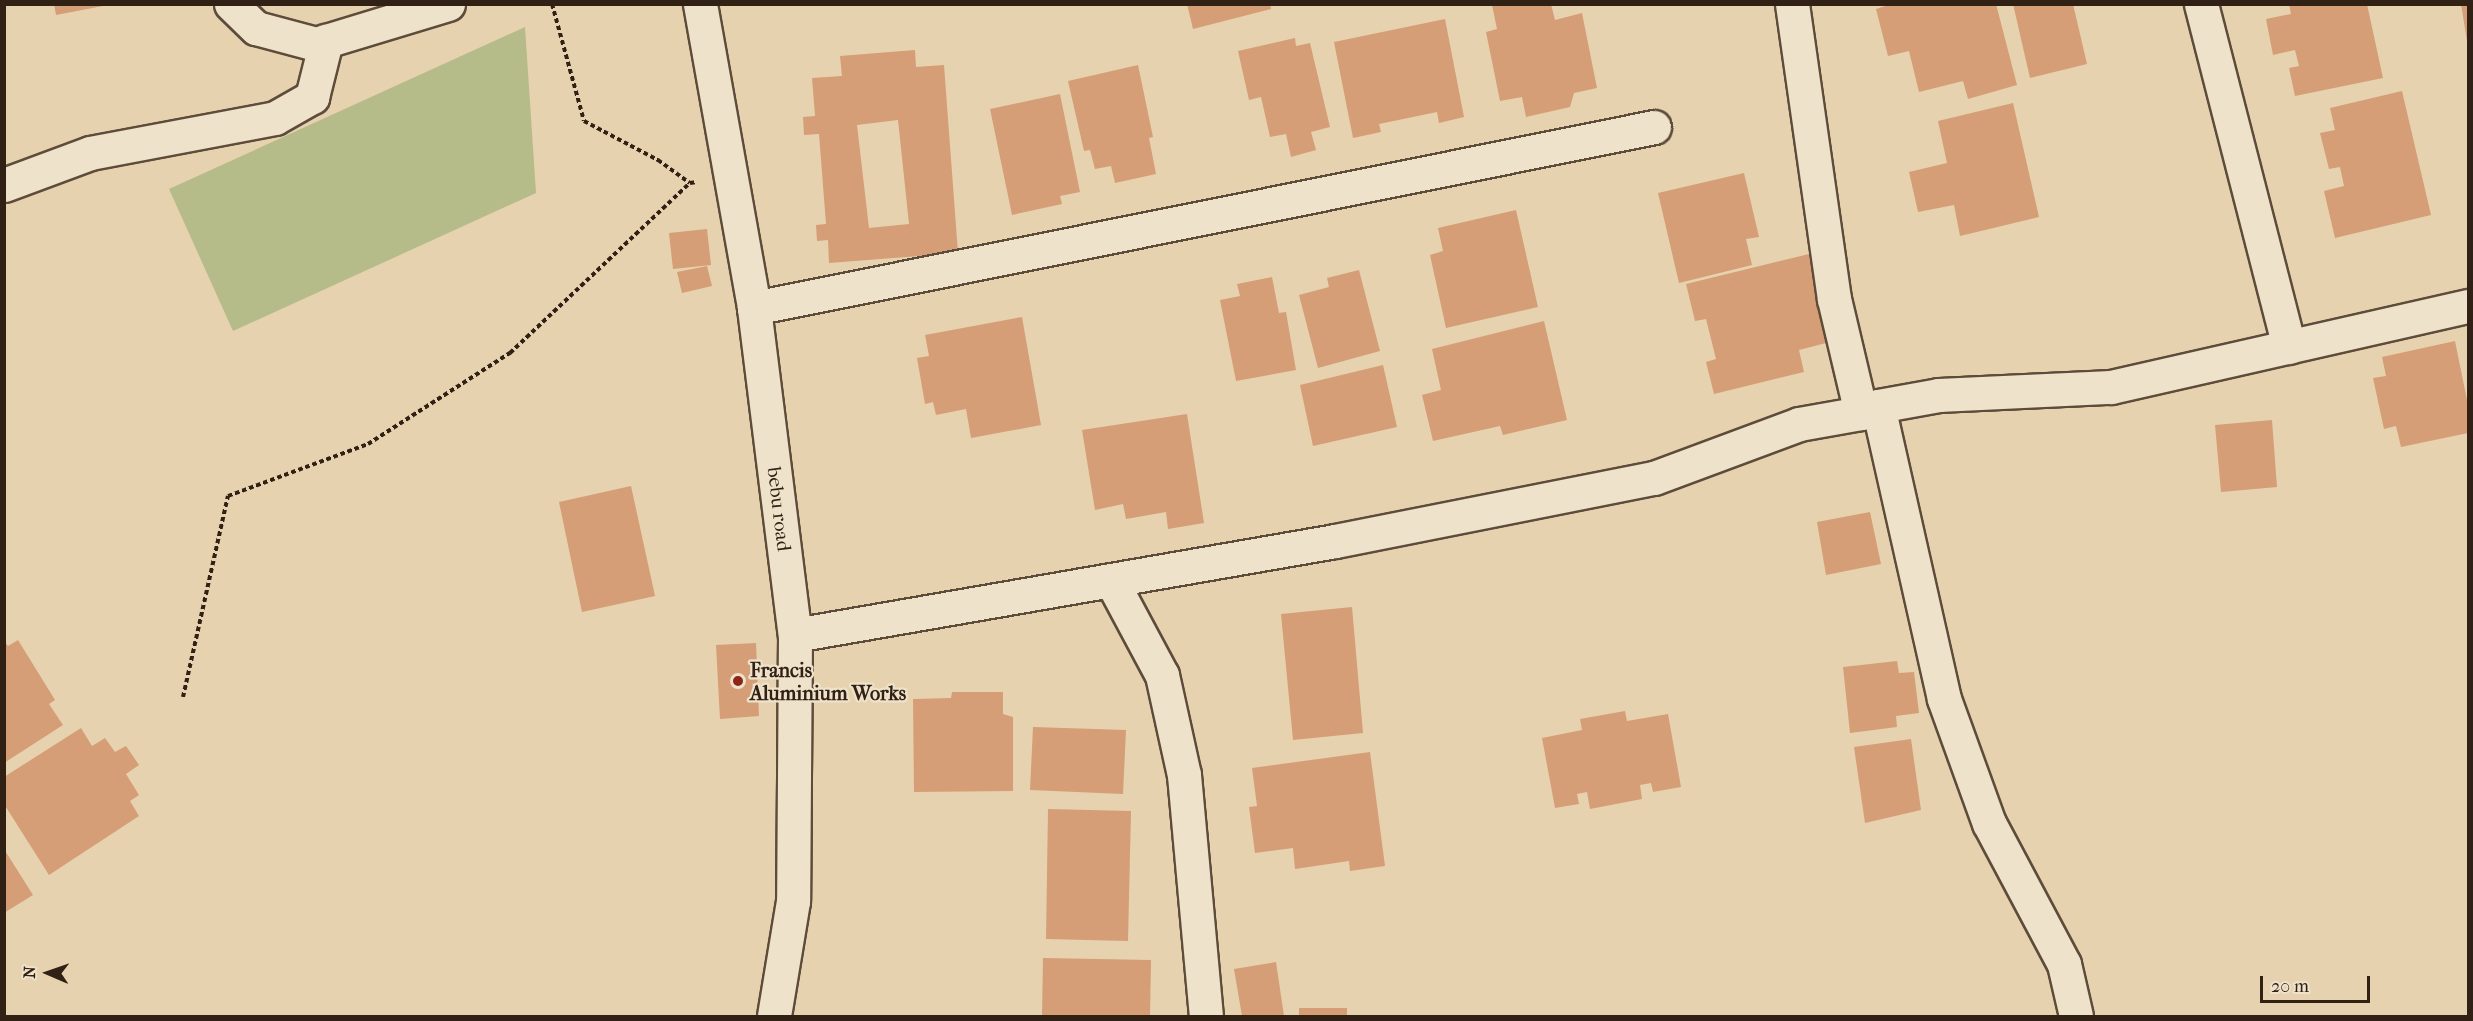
<!DOCTYPE html>
<style>
body{margin:0}
#map{position:relative;width:2473px;height:1021px;overflow:hidden;background:#e6d2af;font-family:"IM FELL French Canon",serif}
div>[style]{position:absolute}
.green>*{inset:0;background:#b6bb8a}
.building>*{inset:0;background:#d59e76}
.path>*{height:4px;margin-top:-2px;transform-origin:0;background:repeating-linear-gradient(90deg,#312014 0 4.5px,transparent 0 7.5px)}
.roads{filter:drop-shadow(2px 0 #5e4c3b) drop-shadow(-2px 0 #5e4c3b) drop-shadow(0 2px #5e4c3b) drop-shadow(0 -2px #5e4c3b)}
.street>*{height:33px;margin:-16.5px;padding:0 16.5px;transform-origin:16.5px;border-radius:16.5px;background:#efe2cb}
.secondary>*{height:33px;margin:-16.5px;padding:0 16.5px;transform-origin:16.5px;border-radius:16.5px;background:#efe2cb}
.dots>*{width:16px;height:16px;translate:-50% -50%;box-sizing:border-box;border:3px solid #efe2cb;border-radius:50%}
span{translate:-50% -50%;white-space:nowrap;text-align:center;line-height:1.15;-webkit-text-stroke:4.5px #efe2cb;paint-order:stroke}
.street-label{font-size:20px;color:#312014}
.poi-label{font-size:20px;color:#312014;font-weight:700}
.left{translate:0 -50%;text-align:left}
.frame{position:absolute;inset:0;border:6px solid #312014;pointer-events:none}
.north{position:absolute;left:18px;top:943px;width:60px;height:60px;-webkit-text-stroke:4px #efe2cb;paint-order:stroke;rotate:272deg;font-size:16px;font-weight:700;line-height:24px;text-align:center;color:#312014}
.north::after{content:'';display:block;margin:auto;width:21px;height:27px;background:#312014;clip-path:polygon(50% 0,100% 100%,50% 72%,0 100%)}
.scale{position:absolute;left:2260px;top:976px;width:110px;height:27px;box-sizing:border-box;border:3px solid #312014;border-top:0;padding-left:8px;font-size:18px;line-height:21px;white-space:nowrap;color:#312014;-webkit-text-stroke:4px #efe2cb;paint-order:stroke}
</style>
<div id="map">
<div class="green">
<div style="clip-path:polygon(525px 27px,536px 193px,233px 331px,169px 189px)"></div>
</div>
<div class="building">
<div style="clip-path:polygon(54px 4px,103px 4px,103px 6px,56px 15px)"></div>
<div style="clip-path:polygon(1187px 4px,1270px 4px,1271px 9px,1193px 29px)"></div>
<div style="clip-path:polygon(1551px 4px,1555px 20px,1582px 13px,1597px 88px,1574px 93px,1570px 107px,1526px 117px,1522px 97px,1500px 101px,1486px 32px,1497px 29px,1492px 5px)"></div>
<div style="clip-path:polygon(1892px 4px,1996px 4px,2017px 85px,1968px 99px,1963px 81px,1919px 92px,1909px 51px,1888px 56px,1876px 9px)"></div>
<div style="clip-path:polygon(2013px 4px,2073px 4px,2087px 64px,2030px 78px)"></div>
<div style="clip-path:polygon(2289px 4px,2367px 4px,2383px 78px,2295px 96px,2289px 68px,2299px 66px,2295px 50px,2273px 55px,2266px 19px,2291px 14px)"></div>
<div style="clip-path:polygon(2461px 4px,2468px 4px,2468px 40px,2467px 41px)"></div>
<div style="clip-path:polygon(1445px 19px,1464px 117px,1439px 123px,1437px 112px,1379px 124px,1381px 132px,1353px 138px,1334px 42px)"></div>
<div style="clip-path:polygon(1295px 38px,1296px 46px,1310px 43px,1330px 127px,1311px 132px,1316px 150px,1291px 157px,1286px 134px,1270px 137px,1261px 97px,1249px 100px,1238px 51px)"></div>
<div style="clip-path:polygon(evenodd,915px 50px,916px 67px,944px 65px,958px 253px,829px 263px,828px 240px,817px 241px,816px 225px,826px 224px,819px 134px,804px 135px,803px 117px,815px 116px,812px 78px,842px 76px,840px 56px,915px 50px,898px 120px,909px 224px,869px 228px,857px 125px,898px 120px)"></div>
<div style="clip-path:polygon(1138px 65px,1153px 137px,1149px 138px,1156px 174px,1115px 183px,1111px 166px,1095px 169px,1090px 150px,1084px 151px,1068px 81px)"></div>
<div style="clip-path:polygon(2402px 91px,2431px 215px,2335px 238px,2324px 191px,2344px 186px,2340px 167px,2329px 169px,2320px 133px,2335px 130px,2330px 108px)"></div>
<div style="clip-path:polygon(1060px 94px,1080px 192px,1060px 196px,1062px 204px,1012px 215px,990px 109px)"></div>
<div style="clip-path:polygon(2013px 103px,2039px 217px,1960px 236px,1954px 205px,1918px 212px,1909px 172px,1947px 163px,1938px 121px)"></div>
<div style="clip-path:polygon(1744px 173px,1759px 237px,1746px 239px,1752px 265px,1679px 283px,1658px 193px)"></div>
<div style="clip-path:polygon(1516px 210px,1538px 307px,1446px 328px,1430px 255px,1443px 251px,1438px 228px)"></div>
<div style="clip-path:polygon(707px 229px,711px 265px,673px 269px,669px 233px)"></div>
<div style="clip-path:polygon(1809px 254px,1830px 342px,1799px 350px,1804px 372px,1714px 394px,1706px 362px,1716px 359px,1706px 319px,1695px 321px,1686px 284px)"></div>
<div style="clip-path:polygon(707px 266px,712px 286px,682px 293px,677px 272px)"></div>
<div style="clip-path:polygon(1359px 270px,1380px 351px,1318px 368px,1299px 295px,1329px 287px,1327px 278px)"></div>
<div style="clip-path:polygon(1272px 277px,1279px 313px,1286px 312px,1296px 370px,1236px 381px,1220px 300px,1240px 296px,1237px 284px)"></div>
<div style="clip-path:polygon(1022px 317px,1041px 425px,971px 438px,966px 409px,936px 415px,933px 402px,925px 404px,917px 358px,929px 356px,925px 335px)"></div>
<div style="clip-path:polygon(1544px 321px,1567px 420px,1503px 435px,1500px 426px,1433px 441px,1422px 395px,1441px 390px,1432px 349px)"></div>
<div style="clip-path:polygon(2455px 341px,2468px 405px,2468px 433px,2401px 447px,2396px 426px,2384px 429px,2373px 378px,2386px 376px,2382px 357px)"></div>
<div style="clip-path:polygon(1383px 365px,1397px 427px,1313px 446px,1300px 385px)"></div>
<div style="clip-path:polygon(1187px 414px,1204px 523px,1168px 529px,1166px 512px,1126px 519px,1123px 504px,1095px 510px,1082px 430px)"></div>
<div style="clip-path:polygon(2272px 420px,2277px 487px,2221px 492px,2215px 425px)"></div>
<div style="clip-path:polygon(631px 486px,655px 596px,582px 612px,559px 502px)"></div>
<div style="clip-path:polygon(1870px 512px,1881px 564px,1826px 575px,1817px 522px)"></div>
<div style="clip-path:polygon(1352px 607px,1363px 733px,1293px 740px,1281px 614px)"></div>
<div style="clip-path:polygon(18px 640px,55px 700px,49px 704px,63px 725px,4px 763px,4px 641px,8px 646px)"></div>
<div style="clip-path:polygon(756px 643px,759px 716px,720px 719px,716px 645px)"></div>
<div style="clip-path:polygon(1897px 661px,1899px 673px,1914px 672px,1919px 713px,1896px 716px,1897px 727px,1850px 733px,1843px 667px)"></div>
<div style="clip-path:polygon(952px 692px,1003px 692px,1003px 714px,1013px 717px,1013px 791px,914px 792px,913px 699px,951px 698px)"></div>
<div style="clip-path:polygon(1625px 711px,1627px 721px,1668px 714px,1681px 787px,1653px 792px,1651px 783px,1640px 785px,1642px 799px,1590px 809px,1587px 792px,1577px 794px,1579px 804px,1555px 808px,1542px 738px,1582px 730px,1580px 719px)"></div>
<div style="clip-path:polygon(1033px 727px,1126px 730px,1123px 794px,1030px 790px)"></div>
<div style="clip-path:polygon(81px 728px,92px 746px,105px 738px,115px 752px,126px 746px,139px 765px,126px 774px,139px 795px,130px 801px,139px 816px,49px 875px,4px 804px,4px 777px)"></div>
<div style="clip-path:polygon(1911px 739px,1921px 810px,1865px 823px,1854px 747px)"></div>
<div style="clip-path:polygon(1370px 752px,1385px 866px,1350px 871px,1349px 861px,1295px 869px,1293px 848px,1255px 853px,1249px 807px,1257px 806px,1252px 768px)"></div>
<div style="clip-path:polygon(1048px 809px,1131px 811px,1128px 941px,1046px 939px)"></div>
<div style="clip-path:polygon(4px 849px,33px 895px,4px 913px)"></div>
<div style="clip-path:polygon(1043px 958px,1151px 960px,1150px 1016px,1042px 1016px)"></div>
<div style="clip-path:polygon(1276px 962px,1284px 1016px,1242px 1016px,1234px 969px)"></div>
<div style="clip-path:polygon(1299px 1008px,1347px 1008px,1347px 1016px,1299px 1016px)"></div>
</div>
<div class="path">
<div style="left:552px;top:4px;width:121px;rotate:74.7deg"></div>
<div style="left:584px;top:121px;width:84px;rotate:27.8deg"></div>
<div style="left:658px;top:160px;width:39px;rotate:36deg"></div>
<div style="left:183px;top:697px;width:206px;rotate:-77.4deg"></div>
<div style="left:228px;top:496px;width:149px;rotate:-20.4deg"></div>
<div style="left:368px;top:444px;width:169px;rotate:-32.7deg"></div>
<div style="left:510px;top:353px;width:248px;rotate:-43.4deg"></div>
<div style="left:690px;top:183px;width:7px;rotate:-8deg"></div>
</div>
<div class="roads">
<div class="street">
<div style="left:231px;top:4px;width:35px;rotate:44deg"></div>
<div style="left:256px;top:28px;width:62px;rotate:14.9deg"></div>
<div style="left:316px;top:44px;width:138px;rotate:-16.9deg"></div>
<div style="left:2201px;top:4px;width:354px;rotate:75.6deg"></div>
<div style="left:4px;top:185px;width:92px;rotate:-20.4deg"></div>
<div style="left:90px;top:153px;width:188px;rotate:-10.7deg"></div>
<div style="left:275px;top:118px;width:43px;rotate:-29.6deg"></div>
<div style="left:312px;top:97px;width:58px;rotate:-76deg"></div>
<div style="left:754px;top:308px;width:918px;rotate:-11.37deg"></div>
<div style="left:1878px;top:406px;width:300px;rotate:77.3deg"></div>
<div style="left:1944px;top:699px;width:132px;rotate:70.1deg"></div>
<div style="left:1989px;top:823px;width:160px;rotate:62deg"></div>
<div style="left:2064px;top:964px;width:53px;rotate:77deg"></div>
<div style="left:1861px;top:413px;width:18px;rotate:-22deg"></div>
<div style="left:1878px;top:406px;width:62px;rotate:-10.2deg"></div>
<div style="left:1939px;top:395px;width:172px;rotate:-2.7deg"></div>
<div style="left:2111px;top:387px;width:366px;rotate:-12.8deg"></div>
<div style="left:1111px;top:580px;width:108px;rotate:61.8deg"></div>
<div style="left:1162px;top:675px;width:102px;rotate:77.6deg"></div>
<div style="left:1184px;top:775px;width:242px;rotate:84.8deg"></div>
<div style="left:795px;top:635px;width:548px;rotate:-9.87deg"></div>
<div style="left:1335px;top:541px;width:325px;rotate:-11.2deg"></div>
<div style="left:1654px;top:478px;width:155px;rotate:-20.4deg"></div>
<div style="left:1799px;top:424px;width:63px;rotate:-10.1deg"></div>
<div style="left:1861px;top:413px;width:117px;rotate:-103.3deg"></div>
<div style="left:1834px;top:299px;width:298px;rotate:-98.1deg"></div>
</div>
<div class="secondary">
<div style="left:700px;top:4px;width:309px;rotate:79.9deg"></div>
<div style="left:754px;top:308px;width:330px;rotate:82.9deg"></div>
<div style="left:795px;top:635px;width:266px;rotate:90.4deg"></div>
<div style="left:793px;top:901px;width:117px;rotate:99.4deg"></div>
</div>
</div>
<div class="dots">
<div style="left:738px;top:681px;background:#8f2418"></div>
</div>
<div class="street-label">
<span style="left:779px;top:509px;rotate:83deg">bebu road</span>
</div>
<div class="poi-label">
<span class="left" style="left:750px;top:682px">Francis<br>Aluminium Works</span>
</div>
<div class="frame"></div>
<div class="north">N</div>
<div class="scale">20 m</div>
</div>
